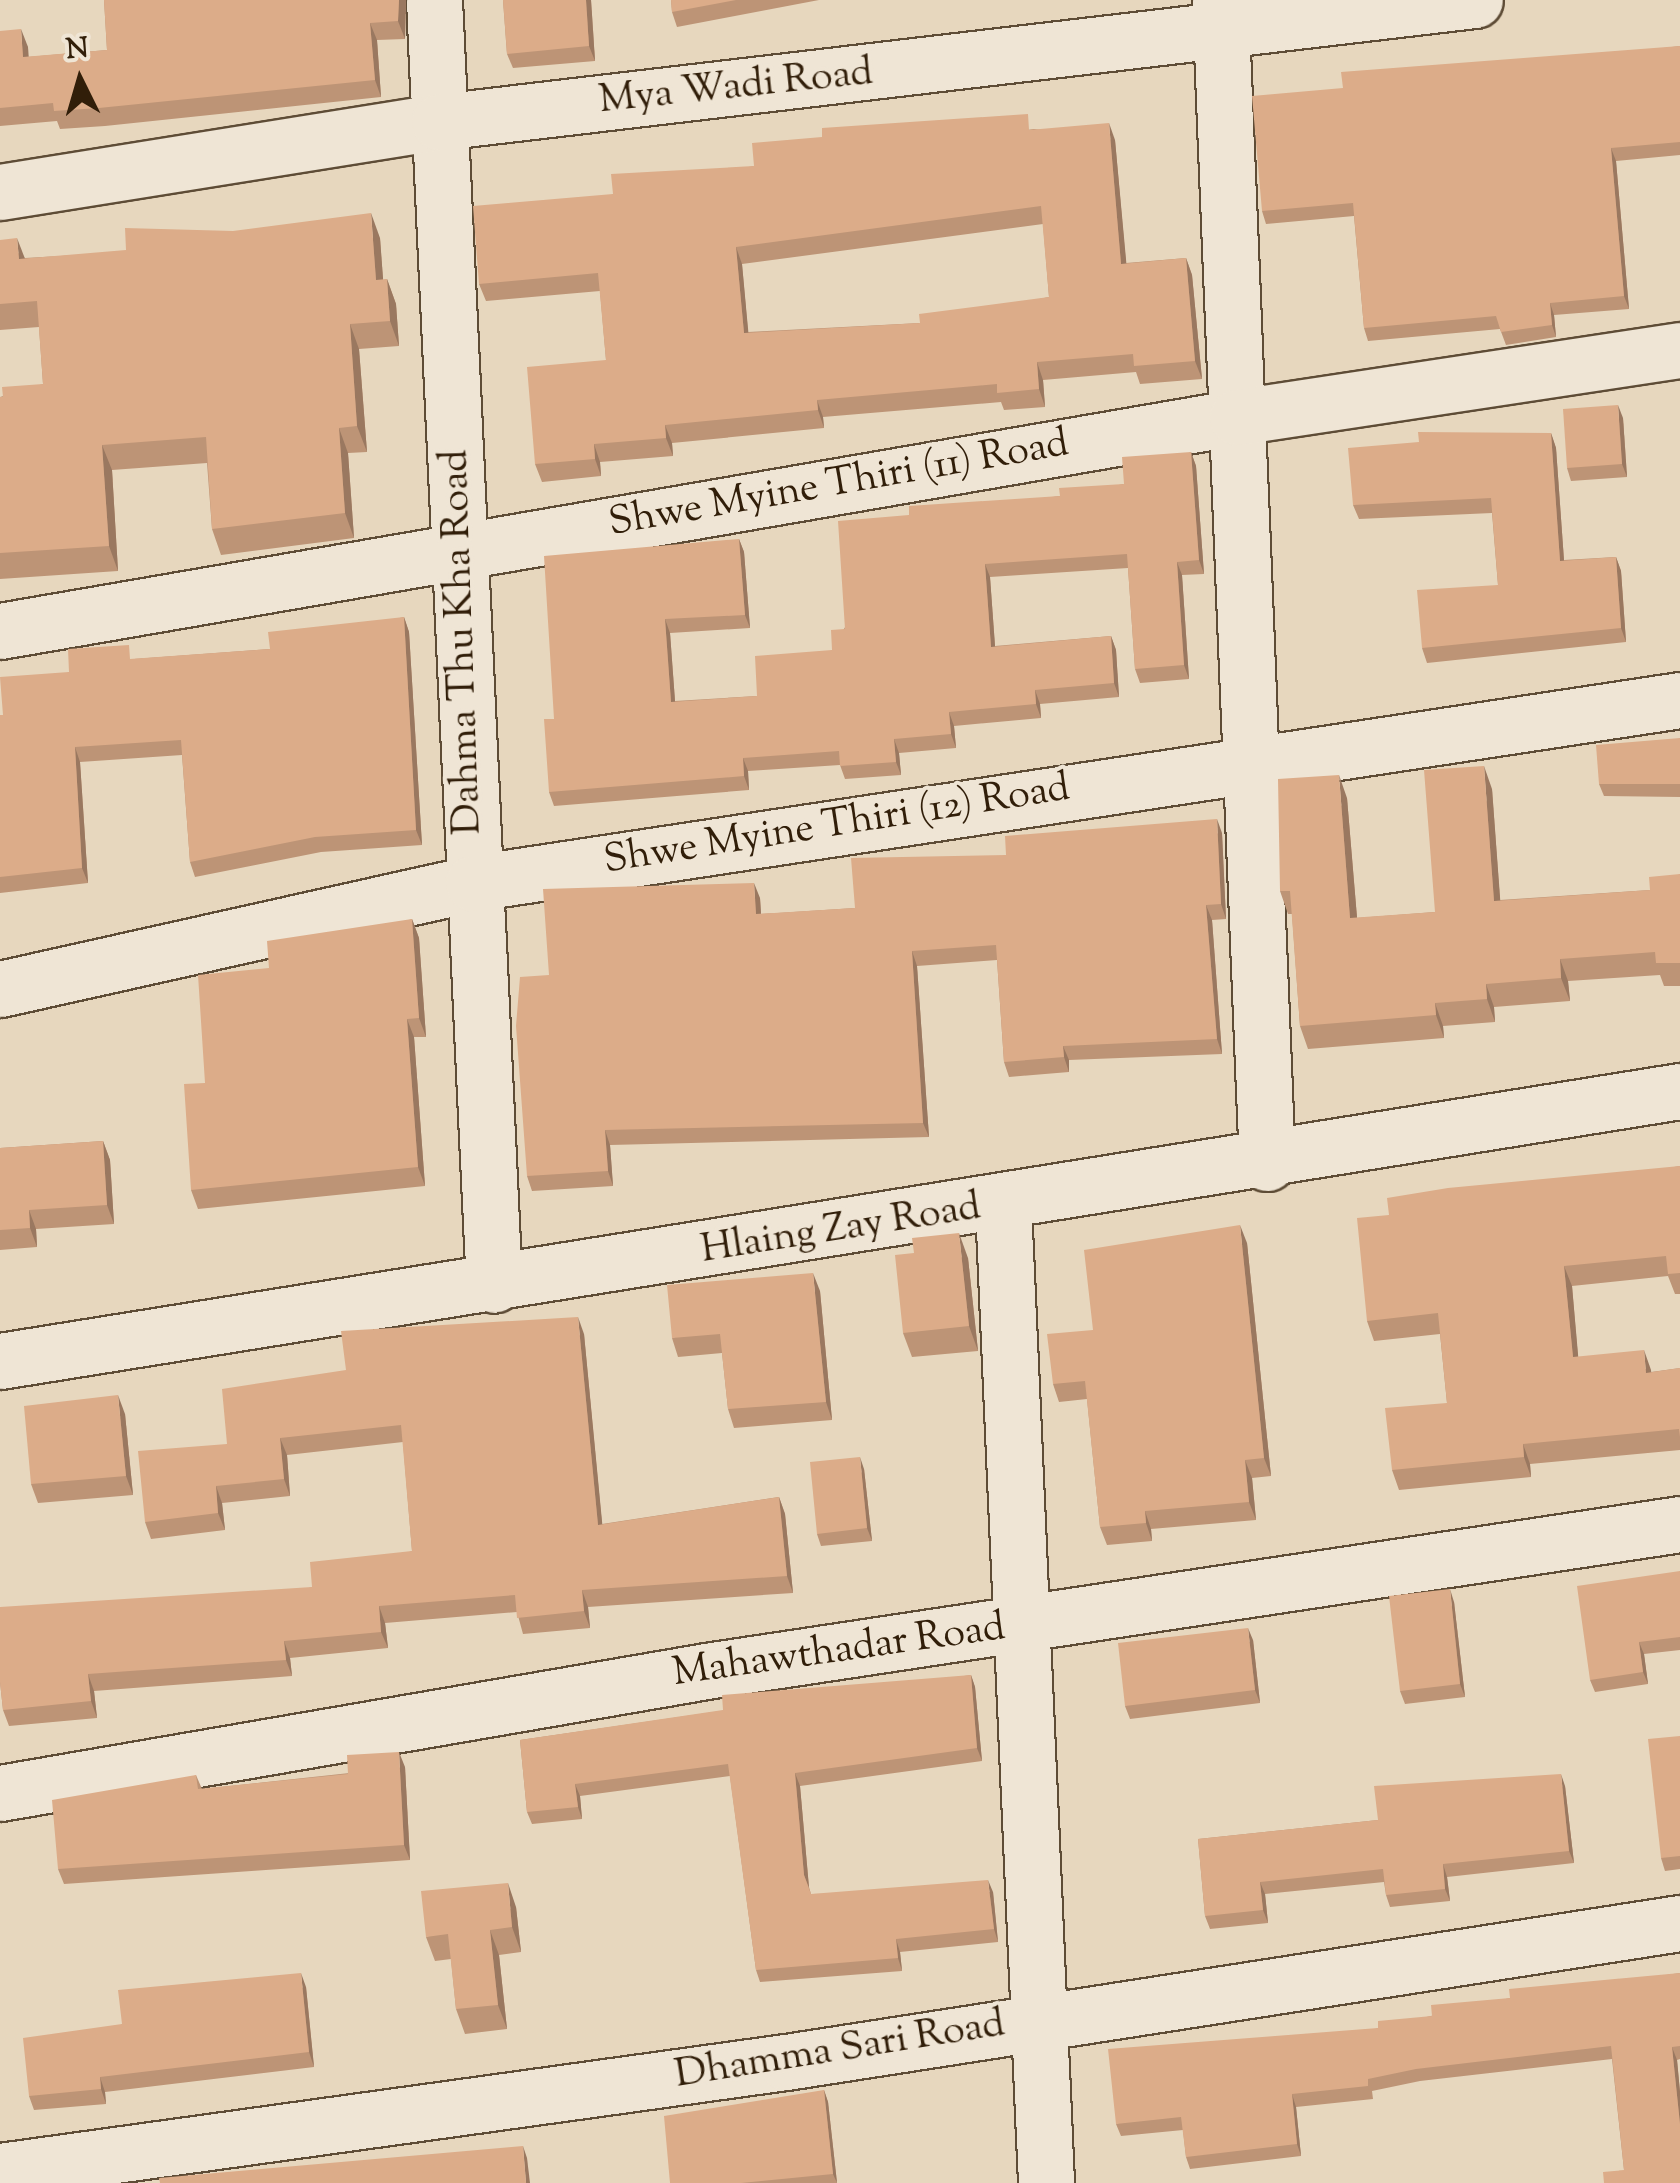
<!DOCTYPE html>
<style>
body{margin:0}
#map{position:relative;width:1680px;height:2183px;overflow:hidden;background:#e7d7be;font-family:"Sorts Mill Goudy",serif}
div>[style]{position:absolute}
.roads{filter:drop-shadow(2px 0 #5e4c36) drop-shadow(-2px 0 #5e4c36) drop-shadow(0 2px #5e4c36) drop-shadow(0 -2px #5e4c36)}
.minor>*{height:55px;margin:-27.5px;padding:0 27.5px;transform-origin:27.5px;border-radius:27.5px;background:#efe5d5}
.wall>*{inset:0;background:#bd9476}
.shaded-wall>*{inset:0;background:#9a7860}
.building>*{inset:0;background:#dcac89}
span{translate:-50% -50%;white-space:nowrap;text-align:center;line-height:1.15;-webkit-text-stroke:8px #efe5d5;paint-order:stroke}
.street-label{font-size:40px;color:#311e09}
.north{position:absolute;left:30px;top:30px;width:100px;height:100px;-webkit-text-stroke:8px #efe5d5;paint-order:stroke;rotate:355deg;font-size:28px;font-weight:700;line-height:40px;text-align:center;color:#311e09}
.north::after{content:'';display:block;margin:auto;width:35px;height:45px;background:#311e09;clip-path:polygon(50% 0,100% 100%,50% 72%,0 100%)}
</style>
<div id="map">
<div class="roads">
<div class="minor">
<div style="left:434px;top:0;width:1286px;rotate:87.33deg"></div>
<div style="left:1220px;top:0;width:1164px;rotate:87.69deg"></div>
<div style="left:0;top:192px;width:445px;rotate:-9.1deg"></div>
<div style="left:439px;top:122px;width:1043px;rotate:-6.72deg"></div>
<div style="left:0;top:631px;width:1255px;rotate:-9.81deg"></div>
<div style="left:1237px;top:417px;width:448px;rotate:-8.6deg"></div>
<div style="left:0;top:989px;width:485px;rotate:-12.6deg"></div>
<div style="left:473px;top:883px;width:1221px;rotate:-8.62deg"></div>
<div style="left:1003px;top:1205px;width:979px;rotate:87.48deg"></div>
<div style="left:0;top:1361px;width:1702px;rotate:-9.13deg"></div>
<div style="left:0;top:1793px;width:716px;rotate:-9.8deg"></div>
<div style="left:706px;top:1671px;width:985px;rotate:-8.58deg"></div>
<div style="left:0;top:2171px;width:794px;rotate:-7.9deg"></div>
<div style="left:786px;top:2062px;width:905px;rotate:-8.84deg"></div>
</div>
</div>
<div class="wall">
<div style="clip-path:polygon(104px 0,406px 0,405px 39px,377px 40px,381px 97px,105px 126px,60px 129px,57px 121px,0 126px,0 31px,28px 47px,28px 57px,107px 50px)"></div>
<div style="clip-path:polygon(503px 0,591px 0,595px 61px,513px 68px,507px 54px)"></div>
<div style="clip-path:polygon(671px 0,819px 0,677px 27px,672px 12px)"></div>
<div style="clip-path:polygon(1680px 46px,1680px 155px,1616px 161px,1629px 309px,1554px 315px,1556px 337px,1506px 345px,1500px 329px,1368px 341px,1364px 328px,1354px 216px,1266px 224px,1262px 211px,1343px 88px)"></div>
<div style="clip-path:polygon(evenodd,1034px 129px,1115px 140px,1126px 263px,1186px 258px,1192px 275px,1202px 379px,1140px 384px,1136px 372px,1043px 380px,1045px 407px,1004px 410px,1001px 402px,823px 417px,824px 428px,672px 443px,673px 456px,600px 462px,601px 476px,542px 482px,535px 464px,606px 360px,600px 291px,486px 301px,479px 284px,613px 194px,754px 166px,1034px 129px,1043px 224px,1049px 297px,920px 323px,748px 332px,742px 264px,1043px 224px)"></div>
<div style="clip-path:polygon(380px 238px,383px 280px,387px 279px,396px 304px,399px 346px,359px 349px,367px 452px,348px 453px,354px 538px,221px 555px,212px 529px,207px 463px,112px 470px,118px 571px,0 579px,0 397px,43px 384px,39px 327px,0 330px,0 240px,25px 258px)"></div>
<div style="clip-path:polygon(1623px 418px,1627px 477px,1571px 481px,1567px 468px)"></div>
<div style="clip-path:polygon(1551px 433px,1556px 448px,1564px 560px,1616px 557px,1621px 571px,1626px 642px,1427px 663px,1422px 648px,1498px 585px,1492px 513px,1359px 519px,1353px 505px)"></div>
<div style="clip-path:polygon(1191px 452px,1196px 466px,1204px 574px,1182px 575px,1189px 679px,1140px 683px,1135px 669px,1128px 568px,990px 577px,995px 646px,1111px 636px,1116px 650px,1119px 697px,1040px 704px,1041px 718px,954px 726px,956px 748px,899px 753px,901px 775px,845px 779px,840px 765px,748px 771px,749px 790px,554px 806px,549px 792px,554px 719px,739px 539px,744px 552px,750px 628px,670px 633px,675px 701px,757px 696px,832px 650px,909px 515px,1060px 496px,1124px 484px)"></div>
<div style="clip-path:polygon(404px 617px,409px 632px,422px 845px,321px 852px,195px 877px,190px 862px,182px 755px,80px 762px,88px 883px,0 893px,0 715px,3px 715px,69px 672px,134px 659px,270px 649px)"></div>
<div style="clip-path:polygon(1680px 738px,1680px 797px,1604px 796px,1599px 784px)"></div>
<div style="clip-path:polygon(1492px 789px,1500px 900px,1650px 890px,1680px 874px,1680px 986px,1664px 986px,1660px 975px,1568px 981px,1570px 1001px,1494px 1007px,1495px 1022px,1443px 1026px,1444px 1038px,1308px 1049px,1300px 1026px,1292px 914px,1288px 914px,1280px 891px,1347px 798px,1357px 918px,1435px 912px)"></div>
<div style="clip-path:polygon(1222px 833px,1226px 919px,1212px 920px,1222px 1054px,1069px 1060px,1069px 1072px,1009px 1077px,1004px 1062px,997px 960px,917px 966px,929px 1137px,610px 1145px,613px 1186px,532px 1191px,527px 1176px,549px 975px,760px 898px,761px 914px,855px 908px,1006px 855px)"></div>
<div style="clip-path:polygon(412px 919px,419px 938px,426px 1037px,414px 1037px,425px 1186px,198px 1209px,191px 1190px,205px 1083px,269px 968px)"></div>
<div style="clip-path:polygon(103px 1141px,110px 1160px,114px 1224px,36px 1229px,37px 1247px,0 1250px,0 1148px)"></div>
<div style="clip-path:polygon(1680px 1166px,1680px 1294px,1675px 1294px,1668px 1276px,1572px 1286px,1578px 1357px,1651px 1370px,1651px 1372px,1680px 1368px,1680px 1450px,1530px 1464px,1531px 1477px,1399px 1490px,1392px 1470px,1447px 1403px,1440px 1334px,1374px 1341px,1367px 1321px,1389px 1215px)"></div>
<div style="clip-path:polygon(1247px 1243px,1271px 1476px,1252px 1478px,1256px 1520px,1151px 1529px,1152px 1541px,1107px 1545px,1100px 1527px,1087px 1399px,1059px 1402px,1053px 1384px,1093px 1330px)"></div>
<div style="clip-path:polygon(914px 1253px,968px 1258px,978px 1351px,912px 1357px,903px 1333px)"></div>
<div style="clip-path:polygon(820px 1291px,832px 1420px,734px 1428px,728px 1409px,722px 1353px,678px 1357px,672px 1338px)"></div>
<div style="clip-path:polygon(584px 1334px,602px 1524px,779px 1497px,785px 1514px,793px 1593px,588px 1607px,590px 1628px,523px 1634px,517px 1612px,385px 1623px,388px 1648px,290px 1658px,292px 1676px,94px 1691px,97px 1718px,9px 1726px,3px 1710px,0 1682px,312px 1587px,412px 1551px,403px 1442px,287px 1455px,290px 1496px,222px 1503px,225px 1530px,151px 1539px,145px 1522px,227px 1444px)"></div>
<div style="clip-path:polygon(125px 1414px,133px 1495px,38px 1503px,31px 1484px)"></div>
<div style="clip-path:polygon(864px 1469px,872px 1541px,821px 1546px,817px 1534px)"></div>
<div style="clip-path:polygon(1680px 1571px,1680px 1650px,1644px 1654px,1648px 1684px,1595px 1692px,1590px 1680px)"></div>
<div style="clip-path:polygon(1454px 1602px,1465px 1697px,1405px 1704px,1400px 1691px)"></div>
<div style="clip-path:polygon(1253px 1640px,1260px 1703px,1130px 1719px,1125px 1706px)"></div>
<div style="clip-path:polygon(971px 1675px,975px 1687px,982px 1761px,800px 1786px,809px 1887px,811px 1894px,993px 1892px,998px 1942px,900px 1952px,902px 1971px,760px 1982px,756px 1970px,730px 1776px,580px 1796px,582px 1819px,532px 1824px,527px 1812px,520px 1740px)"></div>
<div style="clip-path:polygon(1680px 1736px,1680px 1869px,1665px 1871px,1661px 1858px)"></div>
<div style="clip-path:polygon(405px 1767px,410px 1860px,64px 1884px,58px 1869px,196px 1775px,202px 1789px)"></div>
<div style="clip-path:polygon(1565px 1786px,1574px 1863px,1447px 1877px,1450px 1901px,1390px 1907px,1386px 1895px,1384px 1882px,1265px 1894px,1268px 1923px,1210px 1929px,1205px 1916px,1198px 1839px,1378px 1820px)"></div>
<div style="clip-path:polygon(516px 1907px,521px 1952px,499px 1955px,507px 2029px,465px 2034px,456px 2009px,451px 1959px,435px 1961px,426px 1937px)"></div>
<div style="clip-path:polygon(1680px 1973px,1680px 2059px,1677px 2060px,1680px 2092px,1680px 2183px,1624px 2170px,1612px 2059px,1420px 2081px,1372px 2091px,1373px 2099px,1296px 2107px,1301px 2156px,1190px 2169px,1186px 2157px,1183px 2130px,1121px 2136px,1116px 2124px,1378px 2028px,1510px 1998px)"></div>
<div style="clip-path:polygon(306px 1987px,314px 2067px,105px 2092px,106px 2104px,34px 2110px,29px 2096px,122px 2024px)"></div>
<div style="clip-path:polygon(824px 2090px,828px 2102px,837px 2183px,670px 2183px)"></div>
</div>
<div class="shaded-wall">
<div style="clip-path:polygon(399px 0,406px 0,405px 39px,398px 21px)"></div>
<div style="clip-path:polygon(586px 0,591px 0,595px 61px,589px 46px)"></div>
<div style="clip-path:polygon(370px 23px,377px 40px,381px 97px,375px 80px)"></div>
<div style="clip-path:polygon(21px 29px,28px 47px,30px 74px,23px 57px)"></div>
<div style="clip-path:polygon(1109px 123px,1115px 140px,1128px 281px,1121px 264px)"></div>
<div style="clip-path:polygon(1611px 148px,1616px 161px,1629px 309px,1624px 296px)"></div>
<div style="clip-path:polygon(371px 213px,380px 238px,385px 305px,376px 280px)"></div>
<div style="clip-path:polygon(17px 238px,27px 264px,19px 259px)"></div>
<div style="clip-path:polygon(736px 247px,742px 264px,750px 350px,744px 333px)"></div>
<div style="clip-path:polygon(1186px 258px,1192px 275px,1202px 379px,1195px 361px)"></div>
<div style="clip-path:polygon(387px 279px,396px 304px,399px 346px,390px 321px)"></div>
<div style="clip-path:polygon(1550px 303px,1554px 315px,1556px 337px,1552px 325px)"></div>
<div style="clip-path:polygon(350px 324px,359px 349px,367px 452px,357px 426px)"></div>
<div style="clip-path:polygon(1037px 362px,1043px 380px,1045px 407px,1039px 389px)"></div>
<div style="clip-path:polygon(817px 400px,823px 417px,824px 428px,818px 410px)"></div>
<div style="clip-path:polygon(1618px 405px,1623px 418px,1627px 477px,1622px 464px)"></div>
<div style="clip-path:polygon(665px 425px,672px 443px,673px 456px,666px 438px)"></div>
<div style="clip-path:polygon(339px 428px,348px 453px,354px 538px,345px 513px)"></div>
<div style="clip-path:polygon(1551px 433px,1556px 448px,1565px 575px,1560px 561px)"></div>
<div style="clip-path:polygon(594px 444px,600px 462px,601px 476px,595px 459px)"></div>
<div style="clip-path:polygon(102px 445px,112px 470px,118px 571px,109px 546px)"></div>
<div style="clip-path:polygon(1191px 452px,1196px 466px,1204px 574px,1199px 560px)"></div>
<div style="clip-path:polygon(739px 539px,744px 552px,750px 628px,745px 615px)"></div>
<div style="clip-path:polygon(1616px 557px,1621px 571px,1626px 642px,1621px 628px)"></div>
<div style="clip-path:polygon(1177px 562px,1182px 575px,1189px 679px,1184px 665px)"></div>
<div style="clip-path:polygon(985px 564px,990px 577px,996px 660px,991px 647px)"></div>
<div style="clip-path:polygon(404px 617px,409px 632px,422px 845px,416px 830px)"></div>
<div style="clip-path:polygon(665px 619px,670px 633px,676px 715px,671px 702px)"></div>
<div style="clip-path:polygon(1111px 636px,1116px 650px,1119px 697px,1114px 683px)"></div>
<div style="clip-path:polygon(1035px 690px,1040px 704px,1041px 718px,1036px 704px)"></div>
<div style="clip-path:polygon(949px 712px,954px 726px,956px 748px,951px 734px)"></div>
<div style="clip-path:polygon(894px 739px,899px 753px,901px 775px,896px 762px)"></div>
<div style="clip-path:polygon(75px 747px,80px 762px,88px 883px,82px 868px)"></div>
<div style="clip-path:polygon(743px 758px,748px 771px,749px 790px,744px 776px)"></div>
<div style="clip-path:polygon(1484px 766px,1492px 789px,1502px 924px,1494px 901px)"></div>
<div style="clip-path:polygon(1339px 775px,1347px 798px,1359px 941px,1350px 918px)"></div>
<div style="clip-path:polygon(1217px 819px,1222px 833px,1226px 919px,1221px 904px)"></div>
<div style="clip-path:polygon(754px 883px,760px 898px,762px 929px,756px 914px)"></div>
<div style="clip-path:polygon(1206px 905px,1212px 920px,1222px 1054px,1217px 1039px)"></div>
<div style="clip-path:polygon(412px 919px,419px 938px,426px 1037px,419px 1018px)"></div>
<div style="clip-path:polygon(912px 951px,917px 966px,929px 1137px,923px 1123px)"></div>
<div style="clip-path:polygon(1560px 959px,1568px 981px,1570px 1001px,1561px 978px)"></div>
<div style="clip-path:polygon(1486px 984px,1494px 1007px,1495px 1022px,1487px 999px)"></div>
<div style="clip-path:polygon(1435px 1003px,1443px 1026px,1444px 1038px,1436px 1015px)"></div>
<div style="clip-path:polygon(407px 1019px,414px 1037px,425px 1186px,418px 1167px)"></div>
<div style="clip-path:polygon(1063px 1046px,1069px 1060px,1069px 1072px,1064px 1057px)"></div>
<div style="clip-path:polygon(605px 1130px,610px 1145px,613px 1186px,608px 1171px)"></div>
<div style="clip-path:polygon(103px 1141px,110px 1160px,114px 1224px,107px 1205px)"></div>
<div style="clip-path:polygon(29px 1210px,36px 1229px,37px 1247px,30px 1228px)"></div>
<div style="clip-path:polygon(1240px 1225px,1247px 1243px,1271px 1476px,1264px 1458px)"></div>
<div style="clip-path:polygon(959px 1233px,968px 1258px,978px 1351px,969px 1326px)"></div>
<div style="clip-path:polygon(1564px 1266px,1572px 1286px,1580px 1377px,1573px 1357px)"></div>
<div style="clip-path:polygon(813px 1273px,820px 1291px,832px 1420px,826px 1402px)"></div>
<div style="clip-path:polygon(578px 1317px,584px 1334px,604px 1542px,598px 1525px)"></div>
<div style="clip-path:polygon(1644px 1350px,1651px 1370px,1653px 1392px,1646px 1373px)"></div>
<div style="clip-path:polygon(118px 1395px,125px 1414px,133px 1495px,126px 1476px)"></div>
<div style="clip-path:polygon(280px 1438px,287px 1455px,290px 1496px,284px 1479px)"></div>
<div style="clip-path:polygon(1523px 1444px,1530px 1464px,1531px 1477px,1524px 1457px)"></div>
<div style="clip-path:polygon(860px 1457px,864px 1469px,872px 1541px,867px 1528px)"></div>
<div style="clip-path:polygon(1245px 1460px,1252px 1478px,1256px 1520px,1249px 1502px)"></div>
<div style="clip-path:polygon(216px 1486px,222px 1503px,225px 1530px,218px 1513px)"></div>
<div style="clip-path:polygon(779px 1497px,785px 1514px,793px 1593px,787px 1576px)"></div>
<div style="clip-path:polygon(1145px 1511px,1151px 1529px,1152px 1541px,1146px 1523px)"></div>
<div style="clip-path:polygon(1450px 1589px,1454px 1602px,1465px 1697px,1460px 1684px)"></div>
<div style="clip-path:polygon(582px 1590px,588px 1607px,590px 1628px,584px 1611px)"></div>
<div style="clip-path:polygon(379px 1606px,385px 1623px,388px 1648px,381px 1632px)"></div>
<div style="clip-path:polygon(1248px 1628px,1253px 1640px,1260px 1703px,1255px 1690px)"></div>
<div style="clip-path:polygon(284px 1641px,290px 1658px,292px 1676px,286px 1660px)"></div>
<div style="clip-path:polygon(1639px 1642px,1644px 1654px,1648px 1684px,1643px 1672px)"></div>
<div style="clip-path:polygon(88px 1674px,94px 1691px,97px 1718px,91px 1701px)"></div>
<div style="clip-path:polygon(971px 1675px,975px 1687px,982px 1761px,977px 1748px)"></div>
<div style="clip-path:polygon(399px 1752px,405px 1767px,410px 1860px,404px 1845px)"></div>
<div style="clip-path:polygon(795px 1773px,800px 1786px,809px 1888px,804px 1875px)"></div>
<div style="clip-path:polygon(1561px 1774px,1565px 1786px,1574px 1863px,1569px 1851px)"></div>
<div style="clip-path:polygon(575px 1784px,580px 1796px,582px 1819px,578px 1807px)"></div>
<div style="clip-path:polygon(1443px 1864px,1447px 1877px,1450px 1901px,1445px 1889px)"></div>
<div style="clip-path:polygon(988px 1880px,993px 1892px,998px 1942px,994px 1929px)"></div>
<div style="clip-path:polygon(1260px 1882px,1265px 1894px,1268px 1923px,1263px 1910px)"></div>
<div style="clip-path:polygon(508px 1883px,516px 1907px,521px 1952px,512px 1927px)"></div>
<div style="clip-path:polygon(490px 1930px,499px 1955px,507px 2029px,498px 2005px)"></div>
<div style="clip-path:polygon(896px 1939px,900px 1952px,902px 1971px,898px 1958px)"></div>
<div style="clip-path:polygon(301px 1973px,306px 1987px,314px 2067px,309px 2052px)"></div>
<div style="clip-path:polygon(1672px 2047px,1677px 2060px,1680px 2092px,1680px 2124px)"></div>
<div style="clip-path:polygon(100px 2077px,105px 2092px,106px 2104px,101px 2089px)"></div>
<div style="clip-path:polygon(824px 2090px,828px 2102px,837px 2183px,833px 2174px)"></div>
<div style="clip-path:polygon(1292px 2094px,1296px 2107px,1301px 2156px,1297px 2144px)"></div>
<div style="clip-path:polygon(523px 2146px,527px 2158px,530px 2183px,526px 2183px)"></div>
</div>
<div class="building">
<div style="clip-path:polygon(104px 0,399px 0,398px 21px,370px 23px,375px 80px,99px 108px,54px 111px,53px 103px,0 108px,0 31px,21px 29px,23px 57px,107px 50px)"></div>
<div style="clip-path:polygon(503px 0,586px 0,589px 46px,507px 54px)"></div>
<div style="clip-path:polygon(671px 0,736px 0,672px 12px)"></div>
<div style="clip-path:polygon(1680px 46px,1680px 142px,1611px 148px,1624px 296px,1550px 303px,1552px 325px,1501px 332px,1496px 316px,1364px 328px,1353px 203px,1262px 211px,1252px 96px,1343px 88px,1341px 72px)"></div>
<div style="clip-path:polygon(evenodd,1028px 114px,1029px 130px,1109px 123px,1121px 264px,1186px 258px,1195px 361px,1134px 366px,1133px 354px,1037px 362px,1039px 389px,997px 393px,997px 384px,817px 400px,818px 410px,665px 425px,666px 438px,594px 444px,595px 459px,535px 464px,527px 367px,606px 360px,598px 273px,479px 284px,473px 206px,613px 194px,611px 174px,754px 166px,752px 143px,822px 137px,822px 128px,1028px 114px,1041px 206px,1049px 297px,919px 314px,920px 323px,744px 333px,736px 247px,1041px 206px)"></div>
<div style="clip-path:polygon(371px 213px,376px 280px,387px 279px,390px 321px,350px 324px,357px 426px,339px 428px,345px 513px,212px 529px,206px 437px,102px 445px,109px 546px,0 553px,0 397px,3px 397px,2px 387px,43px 384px,37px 301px,0 304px,0 240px,17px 238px,19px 259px,126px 250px,125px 228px,233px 231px)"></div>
<div style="clip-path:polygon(1618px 405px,1622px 464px,1567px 468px,1563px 409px)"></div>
<div style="clip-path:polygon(1418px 432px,1551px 433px,1560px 561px,1616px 557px,1621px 628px,1422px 648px,1417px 590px,1498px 585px,1491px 498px,1353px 505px,1348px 448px,1419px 442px)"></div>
<div style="clip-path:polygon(1191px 452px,1199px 560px,1177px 562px,1184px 665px,1135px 669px,1127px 554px,985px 564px,991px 647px,1111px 636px,1114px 683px,1035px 690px,1036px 704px,949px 712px,951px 734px,894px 739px,896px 762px,840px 766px,839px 751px,743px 758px,744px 776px,549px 792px,544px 719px,554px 719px,544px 556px,739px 539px,745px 615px,665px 619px,671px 702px,757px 696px,755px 656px,832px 650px,831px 630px,845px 629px,838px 521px,909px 515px,909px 506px,1060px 496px,1059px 488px,1124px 484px,1122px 457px)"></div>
<div style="clip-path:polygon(404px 617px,416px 830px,315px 837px,190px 862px,181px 740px,75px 747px,82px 868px,0 877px,0 715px,3px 715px,0 677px,69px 672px,68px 649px,129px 645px,130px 659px,270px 649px,268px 632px)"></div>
<div style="clip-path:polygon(1680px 738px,1680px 784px,1599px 784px,1596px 745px)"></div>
<div style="clip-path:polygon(1484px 766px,1494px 901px,1650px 890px,1649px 877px,1680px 874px,1680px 963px,1656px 963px,1655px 952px,1560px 959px,1561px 978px,1486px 984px,1487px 999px,1435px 1003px,1436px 1015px,1300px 1026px,1290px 891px,1280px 891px,1278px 779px,1339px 775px,1350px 918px,1435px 912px,1424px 770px)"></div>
<div style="clip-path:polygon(1217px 819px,1221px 904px,1206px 905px,1217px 1039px,1063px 1046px,1064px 1057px,1004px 1062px,996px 945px,912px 951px,923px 1123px,605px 1130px,608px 1171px,527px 1176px,516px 1026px,520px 977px,549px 975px,543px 889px,754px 883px,756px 914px,855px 908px,851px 858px,1006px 855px,1005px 836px)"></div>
<div style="clip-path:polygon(412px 919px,419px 1018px,407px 1019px,418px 1167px,191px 1190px,184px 1084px,205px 1083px,198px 975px,269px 968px,267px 941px)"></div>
<div style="clip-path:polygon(103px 1141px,107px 1205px,29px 1210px,30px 1228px,0 1230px,0 1148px)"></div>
<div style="clip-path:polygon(1680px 1166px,1680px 1273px,1668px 1274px,1666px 1256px,1564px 1266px,1573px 1357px,1644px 1350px,1646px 1373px,1680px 1368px,1680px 1437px,1679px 1429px,1523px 1444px,1524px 1457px,1392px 1470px,1385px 1408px,1447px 1403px,1438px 1313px,1367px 1321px,1357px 1218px,1389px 1215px,1387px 1198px,1448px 1188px)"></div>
<div style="clip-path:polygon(1240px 1225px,1264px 1458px,1245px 1460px,1249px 1502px,1145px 1511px,1146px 1523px,1100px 1527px,1085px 1381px,1053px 1384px,1047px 1334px,1093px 1330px,1084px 1250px)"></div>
<div style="clip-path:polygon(959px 1233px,969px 1326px,903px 1333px,895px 1255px,914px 1253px,912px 1238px)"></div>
<div style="clip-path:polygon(813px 1273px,826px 1402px,728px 1409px,720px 1334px,672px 1338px,667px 1285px)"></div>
<div style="clip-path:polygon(578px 1317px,598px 1525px,779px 1497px,787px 1576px,582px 1590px,584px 1611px,517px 1618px,515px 1595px,379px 1606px,381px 1632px,284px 1641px,286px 1660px,88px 1674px,91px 1701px,3px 1710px,0 1682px,0 1607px,312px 1587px,310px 1562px,412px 1551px,401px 1425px,280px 1438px,284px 1479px,216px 1486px,218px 1513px,145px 1522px,138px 1451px,227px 1444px,222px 1389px,346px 1370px,341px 1331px)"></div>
<div style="clip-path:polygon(118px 1395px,126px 1476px,31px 1484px,24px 1406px)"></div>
<div style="clip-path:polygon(860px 1457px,867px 1528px,817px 1534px,810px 1462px)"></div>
<div style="clip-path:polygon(1680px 1571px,1680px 1637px,1639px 1642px,1643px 1672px,1590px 1680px,1577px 1586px)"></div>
<div style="clip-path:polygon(1450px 1589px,1460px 1684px,1400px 1691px,1389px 1596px)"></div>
<div style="clip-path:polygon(1248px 1628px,1255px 1690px,1125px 1706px,1118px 1643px)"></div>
<div style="clip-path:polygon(971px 1675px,977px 1748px,795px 1773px,804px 1875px,811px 1894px,988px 1880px,994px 1929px,896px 1939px,898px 1958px,756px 1970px,728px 1764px,575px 1784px,578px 1807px,527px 1812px,520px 1740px,723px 1710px,722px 1695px)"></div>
<div style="clip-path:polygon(1680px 1736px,1680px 1856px,1661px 1858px,1648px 1739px)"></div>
<div style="clip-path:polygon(399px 1752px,404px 1845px,58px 1869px,52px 1800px,196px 1775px,198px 1789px,348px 1774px,347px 1755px)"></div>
<div style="clip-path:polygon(1561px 1774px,1569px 1851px,1443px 1864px,1445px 1889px,1386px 1895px,1383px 1869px,1260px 1882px,1263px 1910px,1205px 1916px,1198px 1839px,1378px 1820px,1374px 1786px)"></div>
<div style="clip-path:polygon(508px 1883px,512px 1927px,490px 1930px,498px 2005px,456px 2009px,448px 1934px,426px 1937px,421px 1891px)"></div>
<div style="clip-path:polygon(301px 1973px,309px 2052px,100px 2077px,101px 2089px,29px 2096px,23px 2038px,122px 2024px,118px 1990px)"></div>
<div style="clip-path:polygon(1680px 1973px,1680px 2046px,1672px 2047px,1680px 2124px,1680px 2183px,1604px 2183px,1603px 2172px,1624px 2170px,1611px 2046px,1416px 2069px,1368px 2079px,1368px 2086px,1292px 2094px,1297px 2144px,1186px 2157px,1181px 2117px,1116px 2124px,1108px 2049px,1378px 2028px,1378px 2021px,1432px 2016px,1431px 2005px,1510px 1998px,1509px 1989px)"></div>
<div style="clip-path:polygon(824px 2090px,833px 2174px,741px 2183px,670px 2183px,664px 2116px)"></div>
<div style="clip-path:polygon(523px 2146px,526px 2183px,160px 2183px,159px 2178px)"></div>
</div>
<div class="street-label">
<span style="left:736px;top:88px;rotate:-6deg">Mya Wadi Road</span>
<span style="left:839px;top:485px;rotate:-10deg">Shwe Myine Thiri (11) Road</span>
<span style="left:463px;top:642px;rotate:-92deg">Dahma Thu Kha Road</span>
<span style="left:837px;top:826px;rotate:-9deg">Shwe Myine Thiri (12) Road</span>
<span style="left:841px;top:1230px;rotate:-9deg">Hlaing Zay Road</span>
<span style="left:839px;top:1652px;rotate:-8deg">Mahawthadar Road</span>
<span style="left:840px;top:2051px;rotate:-9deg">Dhamma Sari Road</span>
</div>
<div class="north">N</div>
</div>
